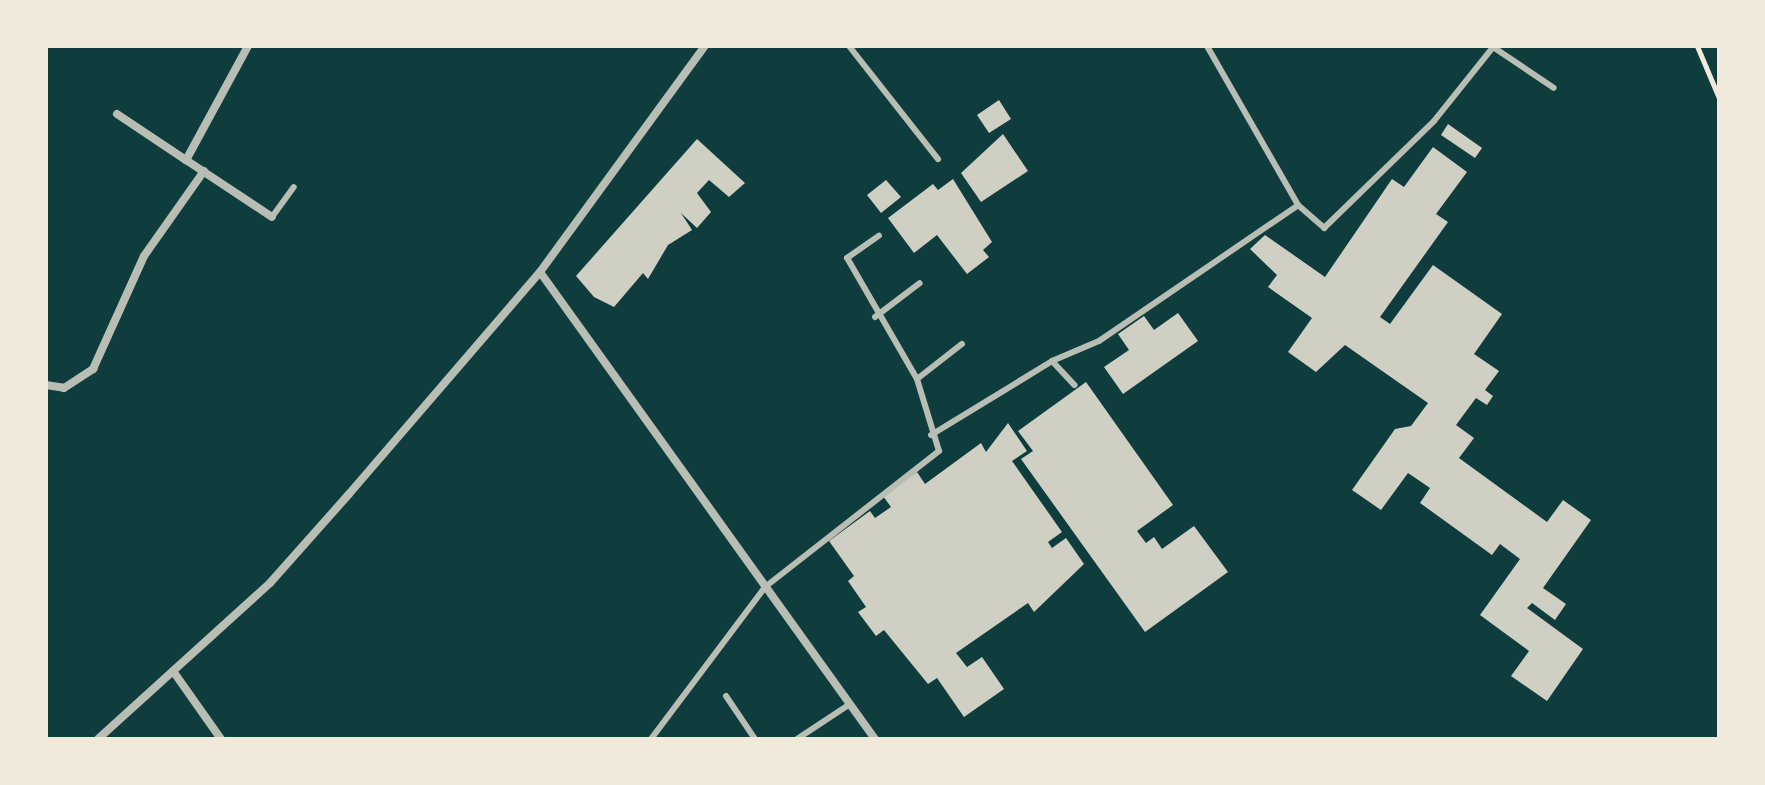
<!DOCTYPE html>
<style>
body{margin:0}
#map{position:relative;width:1765px;height:785px;overflow:hidden;background:#0f3d3e;font-family:"Fira Sans",sans-serif}
div>[style]{position:absolute}
.building>*{inset:0;background:#cfcfc3}
.path>*{height:5px;margin:-2.5px;padding:0 2.5px;transform-origin:2.5px;border-radius:2.5px;background:#f1e9da}
.service>*{height:6px;margin:-3px;padding:0 3px;transform-origin:3px;border-radius:3px;background:#b8beb3}
.minor>*{height:8px;margin:-4px;padding:0 4px;transform-origin:4px;border-radius:4px;background:#b8beb3}
span{translate:-50% -50%;white-space:nowrap;text-align:center;line-height:1.15;-webkit-text-stroke:6px #f1e9da;paint-order:stroke}
.frame{position:absolute;inset:0;border:48px solid #f1e9da;pointer-events:none}
</style>
<div id="map">
<div class="building">
<div style="clip-path:polygon(999px 100px,1011px 119px,989px 133px,977px 115px)"></div>
<div style="clip-path:polygon(1448px 124px,1482px 148px,1475px 158px,1441px 135px)"></div>
<div style="clip-path:polygon(1003px 134px,1028px 171px,981px 202px,961px 173px)"></div>
<div style="clip-path:polygon(697px 139px,745px 183px,729px 197px,709px 180px,697px 193px,711px 212px,697px 228px,681px 213px,692px 230px,668px 245px,648px 279px,643px 273px,614px 307px,594px 297px,576px 276px)"></div>
<div style="clip-path:polygon(1433px 147px,1467px 172px,1436px 214px,1448px 222px,1380px 317px,1390px 324px,1433px 265px,1502px 314px,1474px 354px,1499px 371px,1485px 390px,1493px 396px,1487px 405px,1476px 398px,1456px 425px,1474px 438px,1459px 458px,1547px 522px,1563px 500px,1591px 520px,1543px 588px,1566px 604px,1555px 620px,1532px 603px,1527px 608px,1583px 649px,1547px 701px,1511px 676px,1529px 651px,1480px 615px,1520px 559px,1500px 544px,1492px 555px,1420px 503px,1430px 488px,1408px 473px,1381px 510px,1352px 490px,1395px 429px,1411px 426px,1428px 403px,1345px 345px,1316px 372px,1288px 352px,1312px 318px,1268px 287px,1277px 275px,1250px 249px,1265px 235px,1325px 277px,1392px 179px,1404px 187px)"></div>
<div style="clip-path:polygon(953px 179px,992px 242px,983px 250px,989px 257px,967px 274px,937px 235px,914px 253px,888px 218px,933px 184px,938px 190px)"></div>
<div style="clip-path:polygon(886px 180px,901px 197px,881px 213px,867px 195px)"></div>
<div style="clip-path:polygon(1178px 313px,1198px 341px,1123px 394px,1104px 367px,1129px 350px,1118px 334px,1144px 316px,1154px 330px)"></div>
<div style="clip-path:polygon(1086px 382px,1173px 505px,1137px 531px,1146px 543px,1154px 537px,1162px 549px,1194px 526px,1228px 572px,1145px 632px,1021px 459px,1033px 451px,1018px 431px)"></div>
<div style="clip-path:polygon(1008px 423px,1027px 451px,1012px 461px,1062px 532px,1048px 542px,1052px 548px,1066px 538px,1084px 564px,1034px 612px,1028px 603px,956px 653px,967px 667px,982px 657px,1004px 689px,964px 717px,937px 678px,928px 684px,884px 630px,876px 636px,858px 612px,866px 607px,848px 581px,854px 576px,829px 541px,870px 511px,875px 518px,891px 507px,883px 496px,917px 472px,925px 484px,981px 443px,986px 452px)"></div>
</div>
<div class="path">
<div style="left:1697px;top:46px;width:56px;rotate:67.1deg"></div>
</div>
<div class="service">
<div style="left:849px;top:46px;width:144px;rotate:51.8deg"></div>
<div style="left:1207px;top:46px;width:183px;rotate:60.2deg"></div>
<div style="left:1298px;top:205px;width:35px;rotate:41deg"></div>
<div style="left:1324px;top:228px;width:153px;rotate:-44.2deg"></div>
<div style="left:1434px;top:121px;width:95px;rotate:-51.4deg"></div>
<div style="left:1493px;top:47px;width:73px;rotate:33.9deg"></div>
<div style="left:272px;top:217px;width:37px;rotate:-54deg"></div>
<div style="left:875px;top:317px;width:56px;rotate:-37.1deg"></div>
<div style="left:1052px;top:361px;width:51px;rotate:-23.1deg"></div>
<div style="left:1099px;top:341px;width:241px;rotate:-34.3deg"></div>
<div style="left:917px;top:379px;width:57px;rotate:-37.9deg"></div>
<div style="left:931px;top:435px;width:142px;rotate:-31.4deg"></div>
<div style="left:1052px;top:361px;width:33px;rotate:47deg"></div>
<div style="left:726px;top:696px;width:52px;rotate:56deg"></div>
<div style="left:651px;top:739px;width:190px;rotate:-53.1deg"></div>
<div style="left:765px;top:587px;width:221px;rotate:-38deg"></div>
<div style="left:939px;top:451px;width:75px;rotate:-107deg"></div>
<div style="left:917px;top:379px;width:140px;rotate:-120deg"></div>
<div style="left:847px;top:258px;width:39px;rotate:-35deg"></div>
<div style="left:797px;top:739px;width:64px;rotate:-33.4deg"></div>
</div>
<div class="minor">
<div style="left:248px;top:46px;width:130px;rotate:118.5deg"></div>
<div style="left:186px;top:160px;width:103px;rotate:33.5deg"></div>
<div style="left:117px;top:114px;width:83px;rotate:33.7deg"></div>
<div style="left:540px;top:272px;width:575px;rotate:54.35deg"></div>
<div style="left:46px;top:385px;width:18px;rotate:9deg"></div>
<div style="left:64px;top:388px;width:35px;rotate:-33deg"></div>
<div style="left:93px;top:369px;width:124px;rotate:-65.7deg"></div>
<div style="left:144px;top:256px;width:104px;rotate:-54.8deg"></div>
<div style="left:173px;top:671px;width:83px;rotate:54.8deg"></div>
<div style="left:98px;top:739px;width:232px;rotate:-42.2deg"></div>
<div style="left:270px;top:583px;width:119px;rotate:-48.4deg"></div>
<div style="left:349px;top:494px;width:293px;rotate:-49.3deg"></div>
<div style="left:540px;top:272px;width:280px;rotate:-53.9deg"></div>
</div>
<div class="frame"></div>
</div>
